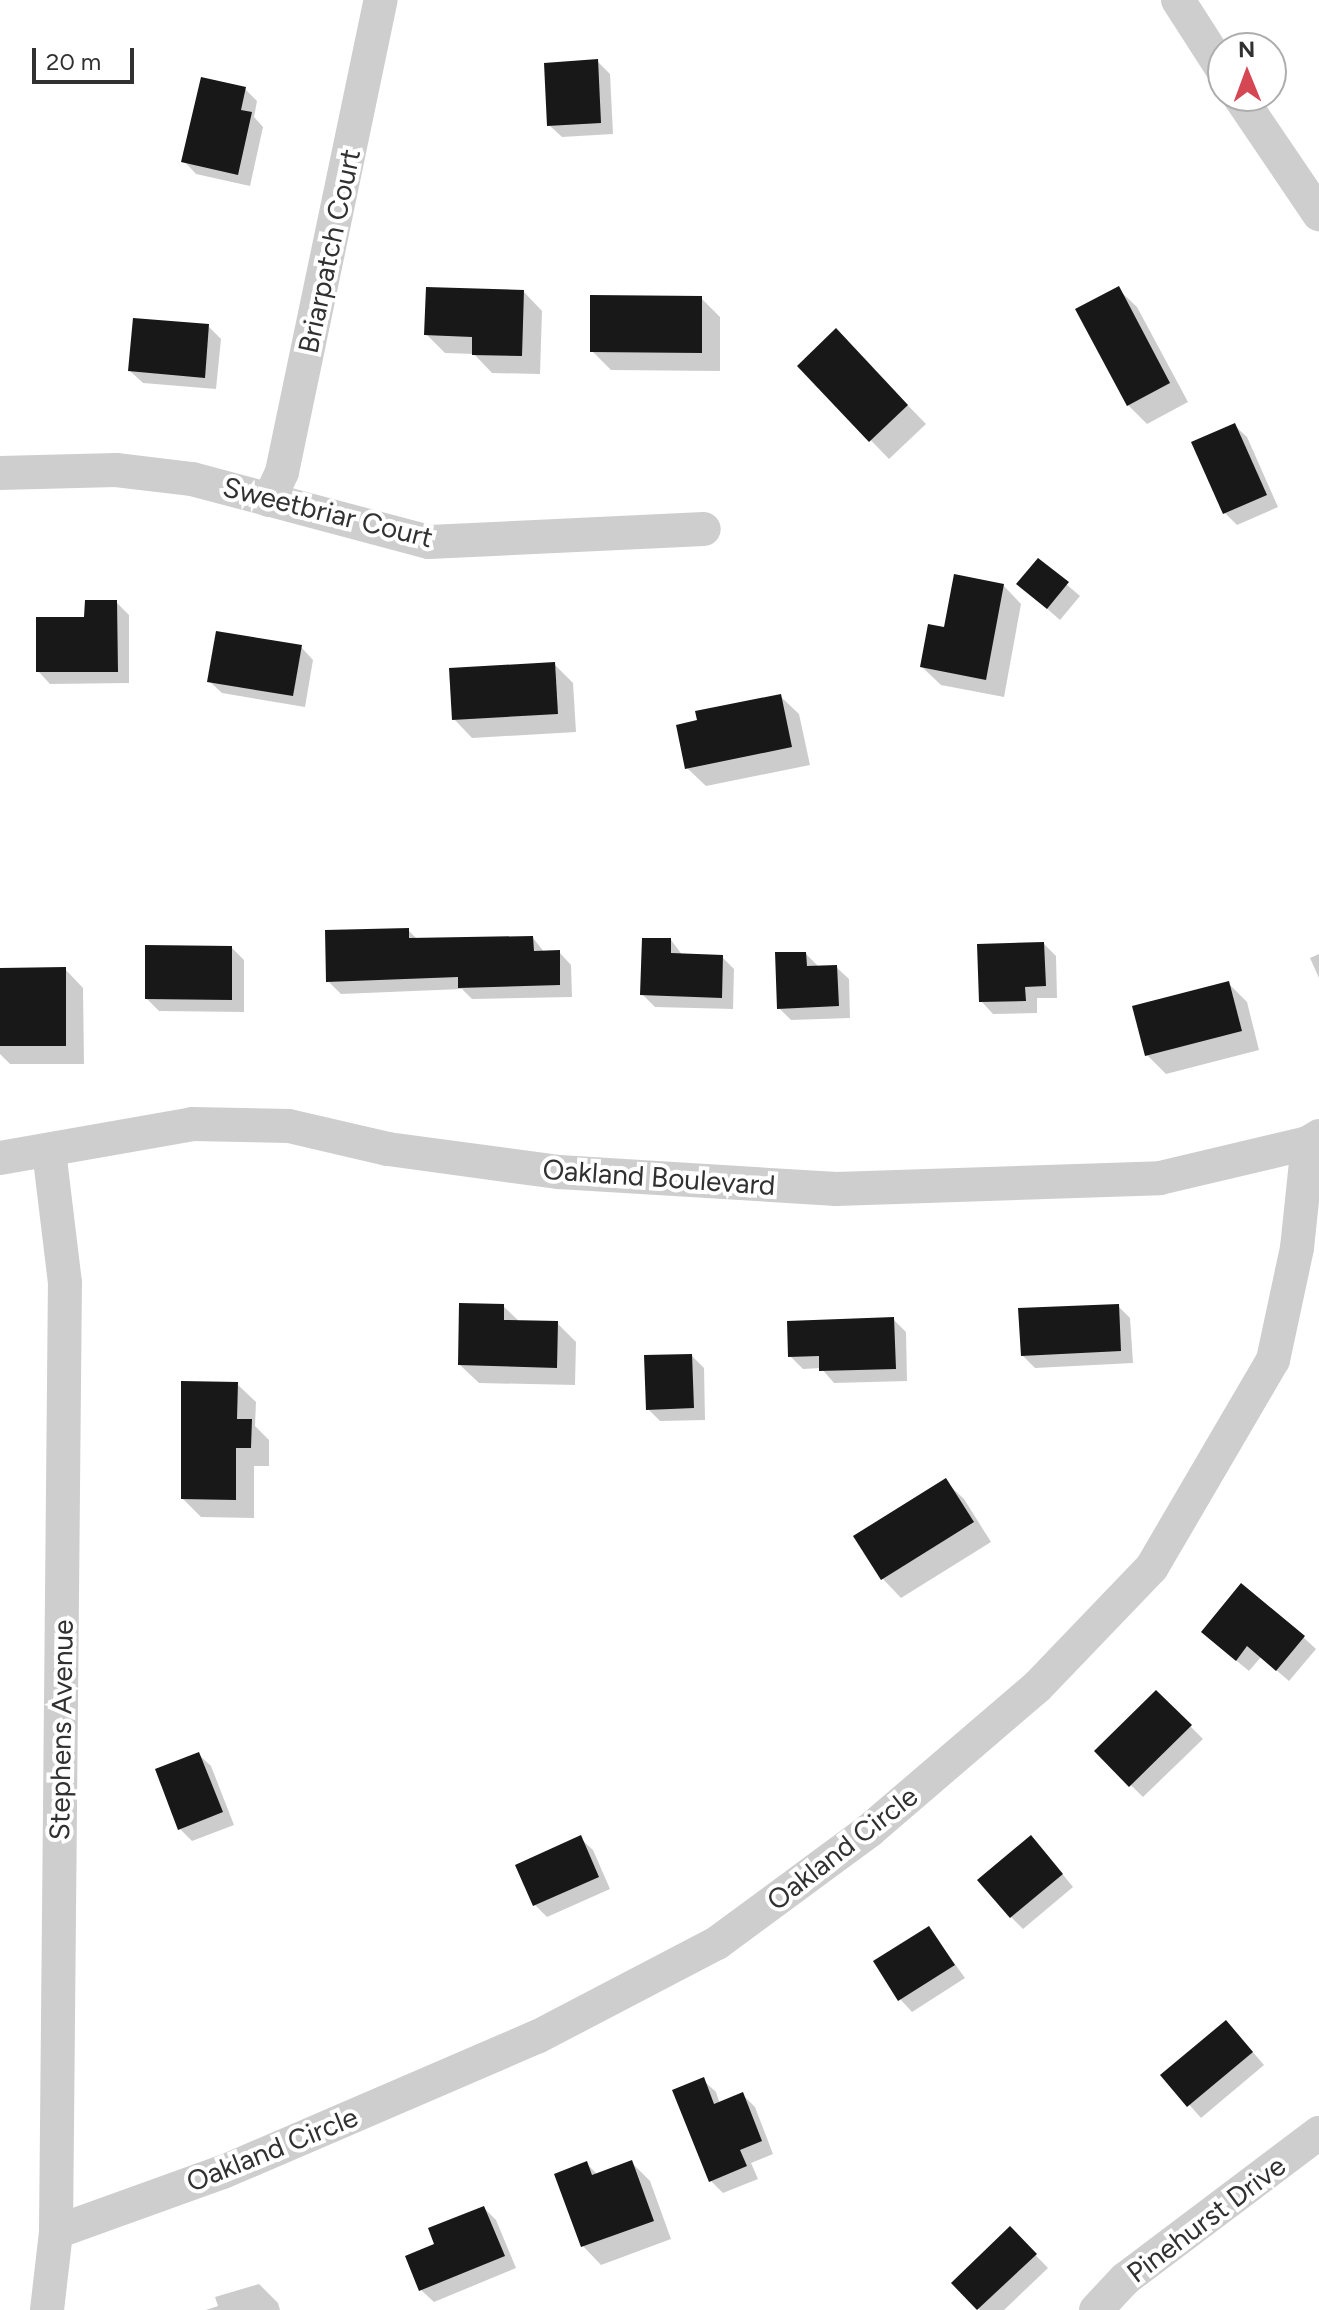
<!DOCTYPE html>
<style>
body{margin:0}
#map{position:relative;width:1319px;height:2310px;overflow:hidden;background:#fff;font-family:Figtree,sans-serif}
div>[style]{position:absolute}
.shadow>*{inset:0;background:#0003}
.building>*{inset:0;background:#181818}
.minor>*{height:34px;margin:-17px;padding:0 17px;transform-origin:17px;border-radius:17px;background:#cecece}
span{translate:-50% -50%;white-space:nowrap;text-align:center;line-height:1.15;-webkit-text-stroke:8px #fff;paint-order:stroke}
.street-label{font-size:28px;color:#313131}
.north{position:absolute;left:1207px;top:32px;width:80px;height:80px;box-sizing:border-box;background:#fff;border:2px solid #adadad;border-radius:50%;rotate:359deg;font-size:22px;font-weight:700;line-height:32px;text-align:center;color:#313131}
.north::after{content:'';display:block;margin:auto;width:28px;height:36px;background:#d44753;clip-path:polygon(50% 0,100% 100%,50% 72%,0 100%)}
.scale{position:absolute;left:32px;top:48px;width:102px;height:36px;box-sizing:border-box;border:4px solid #313131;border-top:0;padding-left:10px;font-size:24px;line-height:28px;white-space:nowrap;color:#313131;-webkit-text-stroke:6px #fff;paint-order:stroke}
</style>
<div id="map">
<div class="shadow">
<div style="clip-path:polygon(597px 61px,610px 74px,613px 134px,562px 137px,549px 125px)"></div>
<div style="clip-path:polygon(245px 89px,257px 101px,254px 117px,263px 127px,250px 186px,196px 174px,184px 161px)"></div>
<div style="clip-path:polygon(1118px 289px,1137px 307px,1188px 402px,1147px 424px,1128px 405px)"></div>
<div style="clip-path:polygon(524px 292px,542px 311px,540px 374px,492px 373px,474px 354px,445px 353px,426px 334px)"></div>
<div style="clip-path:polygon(701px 298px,720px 317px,720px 371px,611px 370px,592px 351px)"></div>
<div style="clip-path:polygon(208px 326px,221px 339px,216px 389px,143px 383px,130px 371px)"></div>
<div style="clip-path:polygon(854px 350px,926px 424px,889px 459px,799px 366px)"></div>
<div style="clip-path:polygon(1234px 425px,1247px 437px,1278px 507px,1237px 525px,1225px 513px)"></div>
<div style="clip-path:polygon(1038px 560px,1080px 596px,1060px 620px,1019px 584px)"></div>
<div style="clip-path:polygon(1003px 585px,1021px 604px,1004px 697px,941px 685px,922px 667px)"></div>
<div style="clip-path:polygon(116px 602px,129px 615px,129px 683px,50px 684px,38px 671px)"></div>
<div style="clip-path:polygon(301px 647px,313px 660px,305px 707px,222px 693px,209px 681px)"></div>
<div style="clip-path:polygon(554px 664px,573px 683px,576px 732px,472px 738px,454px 719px)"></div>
<div style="clip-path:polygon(780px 696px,799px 714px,810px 765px,706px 786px,687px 768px)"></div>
<div style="clip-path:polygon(408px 930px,418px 940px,533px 938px,545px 953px,559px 952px,571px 965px,572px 997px,472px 999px,462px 989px,341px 994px,328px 981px)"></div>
<div style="clip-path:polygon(671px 940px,683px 956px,722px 957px,734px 969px,733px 1009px,655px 1007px,642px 994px)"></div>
<div style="clip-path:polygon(1044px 944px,1056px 956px,1057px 998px,1037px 998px,1037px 1013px,993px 1014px,981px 1001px)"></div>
<div style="clip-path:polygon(232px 948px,244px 960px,244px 1012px,159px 1011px,147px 999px)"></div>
<div style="clip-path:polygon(806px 954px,818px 966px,836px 967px,849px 979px,850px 1018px,791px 1020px,779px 1008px)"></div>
<div style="clip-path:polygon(1319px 954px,1319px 978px,1310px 958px)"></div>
<div style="clip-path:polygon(65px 969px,83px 988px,84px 1064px,10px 1064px,0 1054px,0 970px)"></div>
<div style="clip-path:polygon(1228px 983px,1247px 1002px,1259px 1050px,1166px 1074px,1147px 1055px)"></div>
<div style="clip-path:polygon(503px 1306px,520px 1322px,557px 1323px,576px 1342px,575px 1385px,479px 1383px,460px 1365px)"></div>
<div style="clip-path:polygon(1118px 1306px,1130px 1318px,1133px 1363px,1035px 1368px,1022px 1355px)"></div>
<div style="clip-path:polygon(893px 1319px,906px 1332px,907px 1381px,834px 1383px,821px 1368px,803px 1369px,790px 1356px)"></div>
<div style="clip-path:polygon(692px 1356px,704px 1368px,705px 1420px,660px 1421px,648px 1409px)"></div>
<div style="clip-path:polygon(237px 1384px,256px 1402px,255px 1426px,269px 1440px,269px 1466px,254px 1466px,254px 1518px,201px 1517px,183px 1499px)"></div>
<div style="clip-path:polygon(945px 1481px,964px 1499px,991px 1542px,901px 1598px,883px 1579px,856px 1537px)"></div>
<div style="clip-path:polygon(1303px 1637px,1316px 1649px,1289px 1681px,1261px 1657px,1249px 1671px,1216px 1644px)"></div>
<div style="clip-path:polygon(1156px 1692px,1203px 1739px,1143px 1797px,1096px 1751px)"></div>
<div style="clip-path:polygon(198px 1754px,211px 1766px,234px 1825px,192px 1841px,180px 1829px)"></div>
<div style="clip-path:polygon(580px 1838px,593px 1850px,610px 1889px,547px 1917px,535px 1905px)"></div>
<div style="clip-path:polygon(1043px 1850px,1073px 1887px,1023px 1929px,1011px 1917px)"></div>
<div style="clip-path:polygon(929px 1928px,965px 1978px,912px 2012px,900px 1999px)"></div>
<div style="clip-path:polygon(1238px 2035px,1264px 2065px,1201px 2118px,1163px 2075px)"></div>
<div style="clip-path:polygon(703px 2080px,716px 2092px,720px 2104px,742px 2094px,755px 2107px,773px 2154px,751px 2163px,758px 2179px,723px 2193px,711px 2181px)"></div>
<div style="clip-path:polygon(631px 2162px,650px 2181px,671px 2239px,601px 2265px,583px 2246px,587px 2164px,598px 2175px)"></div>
<div style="clip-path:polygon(484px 2208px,496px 2220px,516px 2268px,434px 2302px,421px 2290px,437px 2245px)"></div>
<div style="clip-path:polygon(1010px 2229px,1048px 2268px,1004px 2310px,980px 2310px,954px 2283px)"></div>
<div style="clip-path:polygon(259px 2284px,278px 2303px,280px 2310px,206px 2310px,218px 2306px,215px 2297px)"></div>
</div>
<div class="building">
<div style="clip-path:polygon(598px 59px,601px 123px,547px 126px,544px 63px)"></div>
<div style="clip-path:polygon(201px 77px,246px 87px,241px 110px,252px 112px,238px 175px,181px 162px)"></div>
<div style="clip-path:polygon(1119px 286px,1170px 383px,1127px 406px,1075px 309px)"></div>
<div style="clip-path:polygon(426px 287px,524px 290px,522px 356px,472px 355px,472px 337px,424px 335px)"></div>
<div style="clip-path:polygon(590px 295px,702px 296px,702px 353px,590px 352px)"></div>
<div style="clip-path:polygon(133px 318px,209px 324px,205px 378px,128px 371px)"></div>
<div style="clip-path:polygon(836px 328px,908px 405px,869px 442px,797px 366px)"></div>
<div style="clip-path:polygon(1235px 423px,1267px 495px,1223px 514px,1191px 442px)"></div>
<div style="clip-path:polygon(1038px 558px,1069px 582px,1047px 609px,1016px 584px)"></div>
<div style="clip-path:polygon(954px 574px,1004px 584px,986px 680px,920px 667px,928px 624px,944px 627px)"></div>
<div style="clip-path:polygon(85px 600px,117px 600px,118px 672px,36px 672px,36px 617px,84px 617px)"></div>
<div style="clip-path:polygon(216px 631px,302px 645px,293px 696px,207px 682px)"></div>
<div style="clip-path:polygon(555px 662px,558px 714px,452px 720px,449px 668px)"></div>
<div style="clip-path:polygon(781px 694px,792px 747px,685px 769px,676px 725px,697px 720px,695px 711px)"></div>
<div style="clip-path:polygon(409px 928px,409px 938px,533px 936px,534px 951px,560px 950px,560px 985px,458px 988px,458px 977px,326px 982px,325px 930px)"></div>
<div style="clip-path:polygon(642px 938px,671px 938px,671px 953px,723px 955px,722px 998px,640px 995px)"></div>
<div style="clip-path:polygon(1044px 942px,1046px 986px,1025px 987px,1026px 1001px,979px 1002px,977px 944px)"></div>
<div style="clip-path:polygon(145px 945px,232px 946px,232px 1000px,145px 999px)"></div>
<div style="clip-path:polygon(775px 952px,806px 952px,807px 966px,837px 965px,839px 1006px,777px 1009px)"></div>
<div style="clip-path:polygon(66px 967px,66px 1046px,0 1046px,0 968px)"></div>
<div style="clip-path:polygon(1229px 981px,1242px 1031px,1145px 1056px,1132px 1006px)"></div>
<div style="clip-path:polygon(459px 1303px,504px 1304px,504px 1320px,558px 1321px,557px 1368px,458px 1365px)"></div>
<div style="clip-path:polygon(1119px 1304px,1121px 1351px,1021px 1356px,1018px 1308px)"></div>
<div style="clip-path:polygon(894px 1317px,896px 1369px,819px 1371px,819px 1356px,788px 1357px,787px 1321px)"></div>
<div style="clip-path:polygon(692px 1354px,694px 1408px,646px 1410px,644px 1355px)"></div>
<div style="clip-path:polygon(181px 1381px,238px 1382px,237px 1419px,252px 1419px,251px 1448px,236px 1448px,236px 1500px,181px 1499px)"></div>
<div style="clip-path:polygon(946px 1478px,974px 1522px,881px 1580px,853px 1536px)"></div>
<div style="clip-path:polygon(1241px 1583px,1305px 1636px,1276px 1671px,1247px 1646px,1236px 1661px,1201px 1632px)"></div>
<div style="clip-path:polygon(1156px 1690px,1192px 1725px,1129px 1787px,1094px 1751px)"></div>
<div style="clip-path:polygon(199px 1752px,223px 1812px,178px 1830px,155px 1769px)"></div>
<div style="clip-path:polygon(581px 1835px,599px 1877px,533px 1906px,515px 1865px)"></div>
<div style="clip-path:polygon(1031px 1835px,1063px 1874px,1010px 1918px,977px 1880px)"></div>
<div style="clip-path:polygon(929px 1926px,955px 1965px,898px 2001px,873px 1961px)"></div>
<div style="clip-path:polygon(1226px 2020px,1253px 2052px,1187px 2107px,1160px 2075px)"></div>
<div style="clip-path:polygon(704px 2077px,714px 2104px,743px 2092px,762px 2141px,740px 2150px,747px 2166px,709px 2182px,672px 2090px)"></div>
<div style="clip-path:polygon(632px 2160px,654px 2221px,581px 2247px,554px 2174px,587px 2161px,592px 2175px)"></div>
<div style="clip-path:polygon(484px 2206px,505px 2256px,419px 2291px,405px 2256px,434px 2244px,428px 2228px)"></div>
<div style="clip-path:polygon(1010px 2226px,1037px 2254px,977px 2310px,951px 2283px)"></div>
</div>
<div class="minor">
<div style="left:1178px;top:0;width:83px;rotate:57.3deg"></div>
<div style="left:1239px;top:96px;width:143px;rotate:55.9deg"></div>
<div style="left:0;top:473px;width:116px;rotate:-1.5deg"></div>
<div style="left:116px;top:470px;width:77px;rotate:6.8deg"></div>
<div style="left:192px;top:479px;width:245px;rotate:14.9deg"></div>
<div style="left:429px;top:542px;width:275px;rotate:-2.7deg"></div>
<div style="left:269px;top:500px;width:31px;rotate:-65deg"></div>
<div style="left:282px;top:472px;width:482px;rotate:-78.2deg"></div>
<div style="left:0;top:1158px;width:195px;rotate:-10deg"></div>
<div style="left:192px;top:1124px;width:97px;rotate:1.2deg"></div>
<div style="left:289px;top:1126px;width:102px;rotate:13.1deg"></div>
<div style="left:388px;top:1149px;width:173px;rotate:7.7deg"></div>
<div style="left:559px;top:1172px;width:278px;rotate:3.5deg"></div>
<div style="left:836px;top:1189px;width:324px;rotate:-1.9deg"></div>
<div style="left:1160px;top:1178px;width:152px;rotate:-13.3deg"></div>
<div style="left:1308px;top:1143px;width:13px;rotate:-32deg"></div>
<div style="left:56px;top:2232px;width:177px;rotate:-19.8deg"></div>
<div style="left:223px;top:2172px;width:342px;rotate:-23.3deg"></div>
<div style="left:537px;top:2037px;width:203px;rotate:-27.6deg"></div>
<div style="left:717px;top:1943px;width:190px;rotate:-36.4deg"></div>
<div style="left:870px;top:1830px;width:220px;rotate:-40.6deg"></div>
<div style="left:1037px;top:1687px;width:166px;rotate:-46.2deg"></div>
<div style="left:1152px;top:1567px;width:240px;rotate:-59.7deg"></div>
<div style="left:1273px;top:1360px;width:115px;rotate:-77.9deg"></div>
<div style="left:1297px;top:1248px;width:106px;rotate:-84deg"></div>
<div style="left:47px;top:2310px;width:79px;rotate:-83.4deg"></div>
<div style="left:56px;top:2232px;width:949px;rotate:-89.46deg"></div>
<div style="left:65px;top:1283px;width:134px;rotate:-96.9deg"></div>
<div style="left:1096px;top:2310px;width:42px;rotate:-46.9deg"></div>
<div style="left:1125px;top:2279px;width:243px;rotate:-37deg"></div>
</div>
<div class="street-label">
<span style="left:329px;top:251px;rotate:-78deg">Briarpatch Court</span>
<span style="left:328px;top:512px;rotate:14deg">Sweetbriar Court</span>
<span style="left:659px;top:1177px;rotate:4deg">Oakland Boulevard</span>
<span style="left:61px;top:1730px;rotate:-89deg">Stephens Avenue</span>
<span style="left:842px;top:1848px;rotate:-38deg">Oakland Circle</span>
<span style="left:272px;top:2149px;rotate:-22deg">Oakland Circle</span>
<span style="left:1206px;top:2219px;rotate:-37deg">Pinehurst Drive</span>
</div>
<div class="north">N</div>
<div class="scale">20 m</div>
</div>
